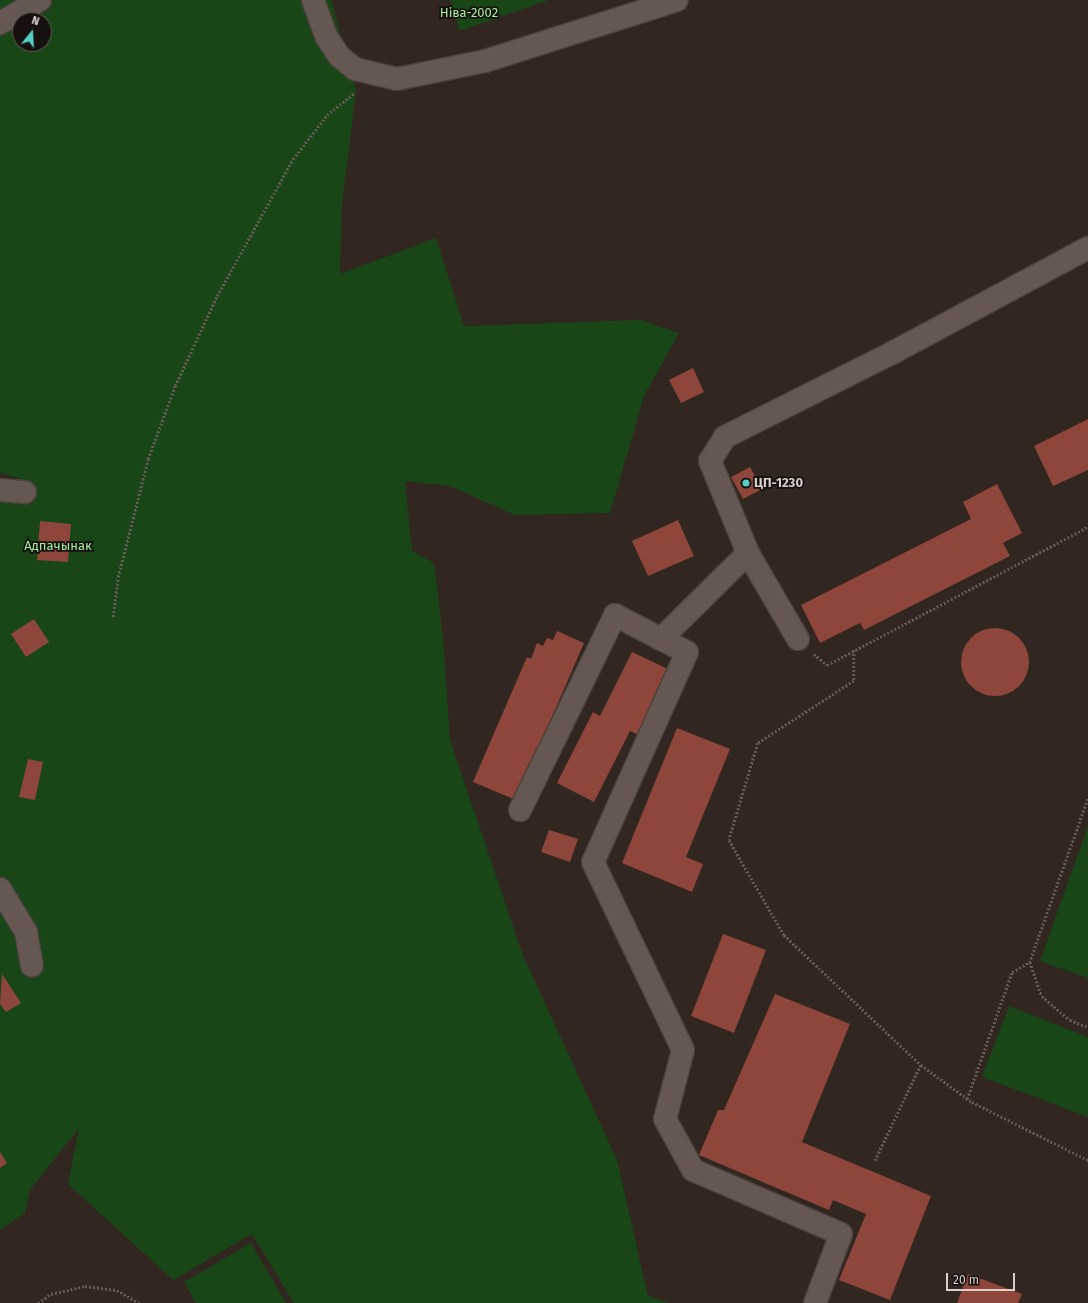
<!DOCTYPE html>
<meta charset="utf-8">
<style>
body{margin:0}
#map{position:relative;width:1088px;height:1303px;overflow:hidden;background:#322621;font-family:"Fira Sans",sans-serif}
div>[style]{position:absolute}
.green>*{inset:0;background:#194616}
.building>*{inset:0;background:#8d4639}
.round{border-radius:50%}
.path>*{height:2.5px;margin-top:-1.25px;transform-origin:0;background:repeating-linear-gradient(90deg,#655a55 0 2px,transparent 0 4px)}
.roads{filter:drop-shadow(1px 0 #4c413d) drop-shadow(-1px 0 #4c413d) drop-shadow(0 1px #4c413d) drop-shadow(0 -1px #4c413d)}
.minor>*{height:22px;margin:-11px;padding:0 11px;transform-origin:11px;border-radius:11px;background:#655751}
.dots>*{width:11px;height:11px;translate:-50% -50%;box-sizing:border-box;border:2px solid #16100e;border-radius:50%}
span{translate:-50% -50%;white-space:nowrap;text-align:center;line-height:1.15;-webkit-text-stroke:3.5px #16100e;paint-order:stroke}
.park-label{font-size:13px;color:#a4ed9d}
.poi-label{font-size:13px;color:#d9d0cd;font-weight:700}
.left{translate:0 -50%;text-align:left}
.north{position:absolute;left:12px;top:12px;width:40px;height:40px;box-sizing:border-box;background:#16100e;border:1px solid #645d5a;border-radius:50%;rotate:18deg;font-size:11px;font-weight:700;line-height:16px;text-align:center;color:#d9d0cd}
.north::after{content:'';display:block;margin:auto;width:14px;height:18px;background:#56cec3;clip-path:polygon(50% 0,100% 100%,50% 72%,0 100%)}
.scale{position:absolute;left:946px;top:1273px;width:69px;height:18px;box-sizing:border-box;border:2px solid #d9d0cd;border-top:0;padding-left:5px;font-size:12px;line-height:14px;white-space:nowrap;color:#d9d0cd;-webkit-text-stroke:3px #16100e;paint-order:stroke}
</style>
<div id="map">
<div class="green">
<div style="clip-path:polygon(evenodd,0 0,331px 0,356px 91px,342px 204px,340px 274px,436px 238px,464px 326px,640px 320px,679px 333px,644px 396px,610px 513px,515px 515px,450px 486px,405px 481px,412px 551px,434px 563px,443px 637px,450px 740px,522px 953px,617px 1160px,648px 1296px,669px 1303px,294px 1303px,252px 1234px,173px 1280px,68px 1184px,79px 1128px,30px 1190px,25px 1213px,0 1230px,0 479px,28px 481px,0 473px,0 0,20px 20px,44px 20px,44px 44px,20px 44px,20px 20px)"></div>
<div style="clip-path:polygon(450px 0,549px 0,460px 31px)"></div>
<div style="clip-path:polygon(1088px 826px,1088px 978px,1040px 961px)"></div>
<div style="clip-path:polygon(1009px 1006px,1088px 1037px,1088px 1117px,982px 1077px)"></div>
<div style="clip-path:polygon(251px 1243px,286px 1303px,196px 1303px,184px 1282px)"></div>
</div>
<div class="building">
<div style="clip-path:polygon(693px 368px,704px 392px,681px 403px,669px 380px)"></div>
<div style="clip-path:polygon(1088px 419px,1088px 470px,1053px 486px,1034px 446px)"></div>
<div style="clip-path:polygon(750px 467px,762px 489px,743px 499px,731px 477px)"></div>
<div style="clip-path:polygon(997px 484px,1022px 533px,1003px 543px,1010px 556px,864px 630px,860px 623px,820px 643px,801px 605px,971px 519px,963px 502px)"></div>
<div style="clip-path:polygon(678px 520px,694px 556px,648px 576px,632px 541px)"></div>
<div style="clip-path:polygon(40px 521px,71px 524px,68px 562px,37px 560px)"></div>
<div style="clip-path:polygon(34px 619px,49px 642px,26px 657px,11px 634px)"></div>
<div class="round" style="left:961px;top:628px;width:68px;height:68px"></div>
<div style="clip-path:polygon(557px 631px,584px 643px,516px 800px,473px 782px,527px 657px,531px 659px,537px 643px,543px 646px,547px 638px,553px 640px)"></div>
<div style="clip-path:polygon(632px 652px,670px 670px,638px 735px,630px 731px,594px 802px,557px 783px,593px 712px,600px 716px)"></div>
<div style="clip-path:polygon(677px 728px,730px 749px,686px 857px,703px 864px,692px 892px,622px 863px)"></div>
<div style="clip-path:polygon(28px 759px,43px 762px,35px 800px,19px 797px)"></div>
<div style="clip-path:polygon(549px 830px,578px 839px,570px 862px,541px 852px)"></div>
<div style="clip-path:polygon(723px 934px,766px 950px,734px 1033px,691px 1016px)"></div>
<div style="clip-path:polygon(2px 974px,21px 1003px,6px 1012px,0 1004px)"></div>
<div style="clip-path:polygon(775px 994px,850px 1024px,802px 1142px,773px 1130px,931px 1196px,890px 1300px,839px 1280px,866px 1214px,833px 1200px,829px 1210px,699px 1155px,718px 1110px,724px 1110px)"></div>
<div style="clip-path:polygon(0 1152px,7px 1163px,0 1168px)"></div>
<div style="clip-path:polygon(968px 1274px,1022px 1294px,1018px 1303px,957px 1303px)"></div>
</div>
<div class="path">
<div style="left:113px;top:617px;width:40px;rotate:-82.9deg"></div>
<div style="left:118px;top:577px;width:122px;rotate:-75.7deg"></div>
<div style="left:148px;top:459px;width:78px;rotate:-69.7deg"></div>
<div style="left:175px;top:386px;width:99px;rotate:-65deg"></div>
<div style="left:217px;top:296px;width:157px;rotate:-61deg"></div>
<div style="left:293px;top:159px;width:56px;rotate:-52.3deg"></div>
<div style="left:327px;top:115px;width:36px;rotate:-39deg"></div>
<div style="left:854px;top:650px;width:31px;rotate:90deg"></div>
<div style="left:854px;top:681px;width:114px;rotate:147.1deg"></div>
<div style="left:758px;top:743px;width:101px;rotate:106.6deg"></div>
<div style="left:729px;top:840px;width:110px;rotate:59.9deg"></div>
<div style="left:784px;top:935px;width:189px;rotate:43.5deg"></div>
<div style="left:921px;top:1065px;width:106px;rotate:115.6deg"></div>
<div style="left:814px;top:654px;width:17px;rotate:40deg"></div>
<div style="left:827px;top:665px;width:295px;rotate:-27.9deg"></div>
<div style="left:1088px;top:799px;width:173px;rotate:109.6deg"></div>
<div style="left:1030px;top:962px;width:36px;rotate:71deg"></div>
<div style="left:1042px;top:996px;width:37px;rotate:41deg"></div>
<div style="left:1070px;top:1020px;width:19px;rotate:21deg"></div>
<div style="left:921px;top:1065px;width:63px;rotate:36deg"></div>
<div style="left:972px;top:1102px;width:130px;rotate:26.6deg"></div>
<div style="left:967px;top:1099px;width:135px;rotate:-70.5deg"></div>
<div style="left:1012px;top:972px;width:21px;rotate:-29deg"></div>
<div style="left:38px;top:1303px;width:16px;rotate:-35deg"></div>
<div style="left:51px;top:1294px;width:35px;rotate:-13deg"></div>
<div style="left:85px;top:1286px;width:32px;rotate:7deg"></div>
<div style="left:117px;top:1290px;width:26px;rotate:31deg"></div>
</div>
<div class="roads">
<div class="minor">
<div style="left:313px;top:0;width:38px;rotate:70deg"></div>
<div style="left:326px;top:36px;width:24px;rotate:57deg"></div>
<div style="left:339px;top:56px;width:21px;rotate:39deg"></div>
<div style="left:355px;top:69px;width:43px;rotate:13.4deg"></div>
<div style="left:397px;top:79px;width:90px;rotate:-11.6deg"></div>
<div style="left:485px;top:61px;width:201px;rotate:-17.6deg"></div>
<div style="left:0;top:23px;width:46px;rotate:-29.9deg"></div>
<div style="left:0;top:490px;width:25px;rotate:5deg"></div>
<div style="left:661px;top:639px;width:29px;rotate:27deg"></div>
<div style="left:687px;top:652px;width:230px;rotate:114.1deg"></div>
<div style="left:593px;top:862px;width:208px;rotate:64.4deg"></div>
<div style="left:683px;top:1050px;width:71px;rotate:104.6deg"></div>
<div style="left:665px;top:1119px;width:58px;rotate:61.2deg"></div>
<div style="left:693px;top:1170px;width:161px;rotate:23.4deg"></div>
<div style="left:841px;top:1234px;width:74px;rotate:110.6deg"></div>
<div style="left:798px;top:639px;width:99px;rotate:-120.2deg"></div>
<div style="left:748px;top:553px;width:100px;rotate:-112.4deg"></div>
<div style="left:710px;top:461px;width:28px;rotate:-58deg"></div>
<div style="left:725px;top:437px;width:187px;rotate:-26.7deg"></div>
<div style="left:892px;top:353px;width:222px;rotate:-28.2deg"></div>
<div style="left:520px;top:810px;width:217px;rotate:-64deg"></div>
<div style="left:615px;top:615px;width:52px;rotate:27.6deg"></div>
<div style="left:661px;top:639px;width:122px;rotate:-44.7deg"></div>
<div style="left:0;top:889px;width:50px;rotate:58.8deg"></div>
<div style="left:26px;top:932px;width:34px;rotate:80deg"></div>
</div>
</div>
<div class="dots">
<div style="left:746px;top:483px;background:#56cec3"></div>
</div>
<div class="park-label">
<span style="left:469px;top:13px">Ніва-2002</span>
<span style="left:58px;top:546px">Адпачынак</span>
</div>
<div class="poi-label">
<span class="left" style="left:754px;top:483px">ЦП-1230</span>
</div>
<div class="north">N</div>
<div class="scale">20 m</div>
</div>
